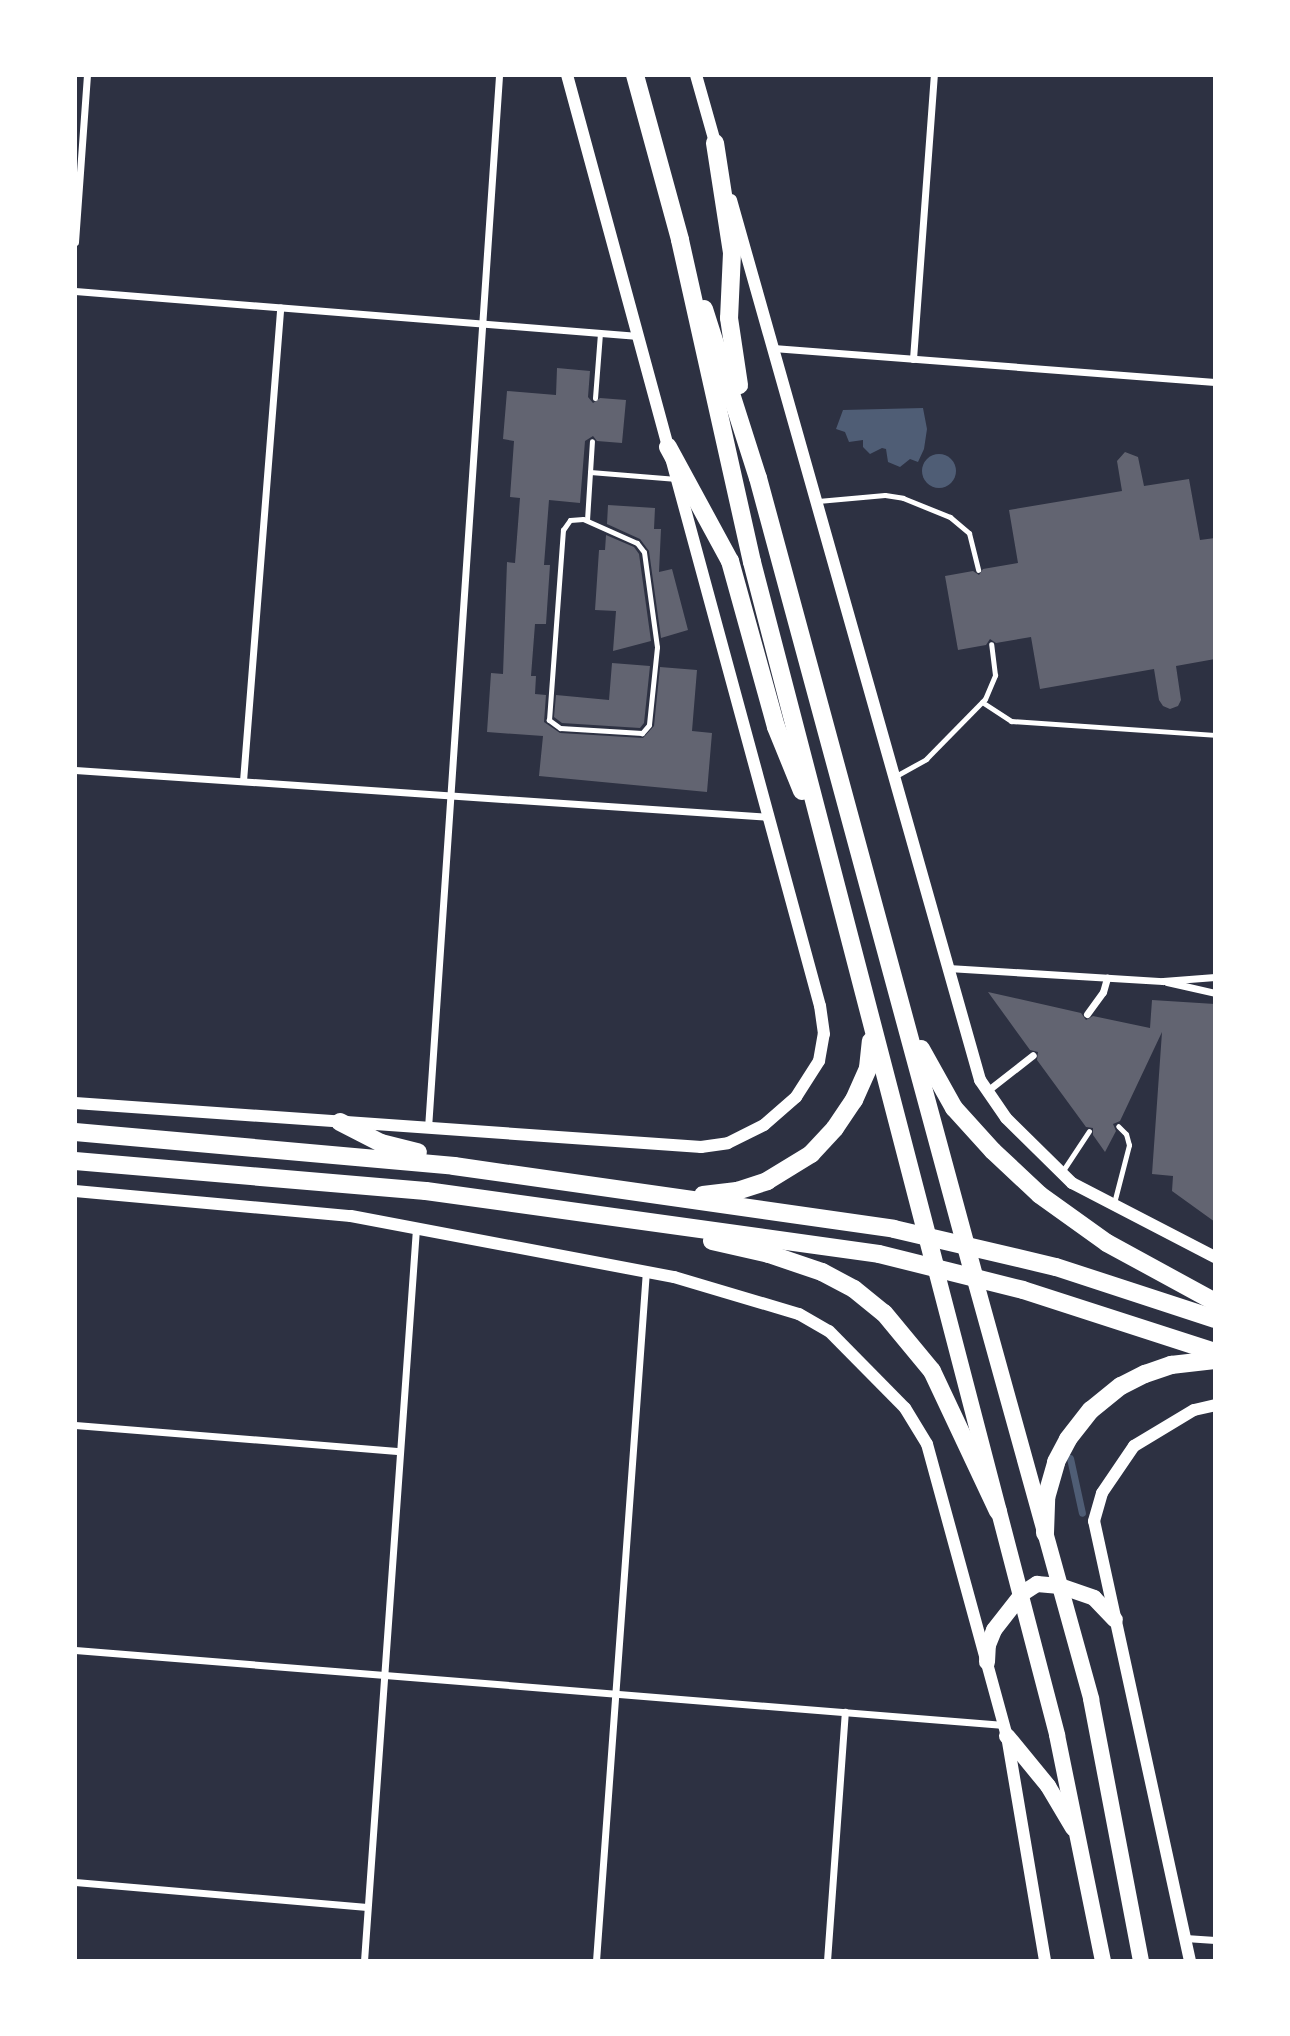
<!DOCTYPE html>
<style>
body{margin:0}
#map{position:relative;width:1290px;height:2036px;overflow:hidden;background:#2d3142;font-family:"Source Sans 3",sans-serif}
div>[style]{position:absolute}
.water>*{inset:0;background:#4f5d75}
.round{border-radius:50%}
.stream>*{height:7px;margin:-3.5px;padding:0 3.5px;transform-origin:3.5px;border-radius:3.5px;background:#4f5d75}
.building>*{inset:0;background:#626471}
.service>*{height:5px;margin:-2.5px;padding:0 2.5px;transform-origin:2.5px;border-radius:2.5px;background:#fff}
.minor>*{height:7px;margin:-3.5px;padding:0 3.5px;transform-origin:3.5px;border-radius:3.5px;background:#fff}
.tertiary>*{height:12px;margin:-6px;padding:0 6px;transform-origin:6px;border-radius:6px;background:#fff}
.primary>*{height:16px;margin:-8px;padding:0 8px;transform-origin:8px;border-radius:8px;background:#fff}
.trunk>*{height:18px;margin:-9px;padding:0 9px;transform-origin:9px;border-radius:9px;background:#fff}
span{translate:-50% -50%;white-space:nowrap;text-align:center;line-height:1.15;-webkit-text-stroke:7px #fff;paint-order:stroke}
.frame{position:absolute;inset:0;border:77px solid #fff;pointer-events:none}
</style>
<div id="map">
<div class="water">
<div style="clip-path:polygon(923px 408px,927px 429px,924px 449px,918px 462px,910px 459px,900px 467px,888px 462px,886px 449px,882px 448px,870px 454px,863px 447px,863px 440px,849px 442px,845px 432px,836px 429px,843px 410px)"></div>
<div class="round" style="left:922px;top:454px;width:34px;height:34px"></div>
</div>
<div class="stream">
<div style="left:1070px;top:1458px;width:56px;rotate:77.7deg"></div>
</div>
<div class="building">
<div style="clip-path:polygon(557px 368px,590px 371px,588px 397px,593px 403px,600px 398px,626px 400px,622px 443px,597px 441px,593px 436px,585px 441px,580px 503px,549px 500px,544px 565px,550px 565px,546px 624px,535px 624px,531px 676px,536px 676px,535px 694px,546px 695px,544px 722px,560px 733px,643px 738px,654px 726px,660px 667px,697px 670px,692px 731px,712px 733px,707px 792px,539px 776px,543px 736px,487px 732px,491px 673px,503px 674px,507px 562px,515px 563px,520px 498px,510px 497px,514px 441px,503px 439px,507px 391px,556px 395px)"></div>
<div style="clip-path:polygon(1125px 452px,1138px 457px,1144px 486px,1189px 479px,1200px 540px,1215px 538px,1215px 659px,1176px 666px,1181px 700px,1178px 706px,1170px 709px,1163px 706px,1159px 700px,1154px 669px,1040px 689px,1031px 637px,996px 643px,990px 639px,986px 645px,958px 650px,945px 576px,973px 571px,979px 575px,983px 569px,1018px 563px,1009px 510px,1122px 491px,1117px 461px)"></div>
<div style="clip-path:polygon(608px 505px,655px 508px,654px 529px,661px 529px,659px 572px,672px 569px,688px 630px,661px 638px,649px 551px,640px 539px,607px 524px)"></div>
<div style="clip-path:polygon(606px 535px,634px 547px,639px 554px,651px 641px,613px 651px,616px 611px,595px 610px,599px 550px,605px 550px)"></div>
<div style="clip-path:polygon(612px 663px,650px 666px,644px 723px,640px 728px,562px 723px,554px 717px,556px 695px,609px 700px)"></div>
<div style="clip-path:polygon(988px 992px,1081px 1013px,1086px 1020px,1093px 1016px,1150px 1028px,1152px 1000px,1215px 1004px,1215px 1222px,1172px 1191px,1173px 1176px,1152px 1174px,1162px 1032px,1120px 1121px,1113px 1124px,1116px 1131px,1105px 1152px,1093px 1135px,1093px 1128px,1086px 1127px,1037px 1060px,1038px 1052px,1030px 1050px)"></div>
</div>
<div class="service">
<div style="left:595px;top:398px;width:65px;rotate:-85.6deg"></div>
<div style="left:590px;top:472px;width:87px;rotate:4.6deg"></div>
<div style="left:818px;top:501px;width:67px;rotate:-5.1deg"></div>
<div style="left:885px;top:495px;width:18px;rotate:9deg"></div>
<div style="left:903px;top:498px;width:51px;rotate:22deg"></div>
<div style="left:950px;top:517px;width:25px;rotate:40deg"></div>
<div style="left:969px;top:533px;width:38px;rotate:76deg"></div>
<div style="left:583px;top:519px;width:59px;rotate:24deg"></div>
<div style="left:637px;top:543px;width:11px;rotate:52deg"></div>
<div style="left:644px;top:552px;width:96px;rotate:82.2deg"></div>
<div style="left:657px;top:647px;width:78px;rotate:95.9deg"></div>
<div style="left:649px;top:725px;width:11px;rotate:131deg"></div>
<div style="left:642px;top:733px;width:82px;rotate:-176.5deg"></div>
<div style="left:560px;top:728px;width:14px;rotate:-144deg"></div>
<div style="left:549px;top:720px;width:191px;rotate:-85.8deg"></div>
<div style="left:563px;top:530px;width:12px;rotate:-55deg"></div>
<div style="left:570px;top:520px;width:13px;rotate:-4deg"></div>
<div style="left:587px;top:520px;width:79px;rotate:-86.4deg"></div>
<div style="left:982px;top:702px;width:35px;rotate:33deg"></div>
<div style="left:1011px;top:721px;width:204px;rotate:3.9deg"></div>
<div style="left:894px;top:777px;width:37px;rotate:-29deg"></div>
<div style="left:926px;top:759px;width:84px;rotate:-45.5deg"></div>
<div style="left:985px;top:699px;width:26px;rotate:-67deg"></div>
<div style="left:995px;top:675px;width:31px;rotate:-97deg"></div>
<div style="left:1062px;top:1172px;width:49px;rotate:-56.6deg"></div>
<div style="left:1114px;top:1203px;width:60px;rotate:-75.5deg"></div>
<div style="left:1129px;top:1145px;width:11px;rotate:-105deg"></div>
<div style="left:1126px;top:1134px;width:11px;rotate:-135deg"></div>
</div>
<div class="minor">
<div style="left:75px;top:242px;width:167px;rotate:-85.9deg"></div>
<div style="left:75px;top:291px;width:565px;rotate:4.57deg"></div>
<div style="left:773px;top:348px;width:443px;rotate:4.4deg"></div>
<div style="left:913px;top:359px;width:285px;rotate:-85.8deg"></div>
<div style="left:75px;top:770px;width:696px;rotate:3.87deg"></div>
<div style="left:243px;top:781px;width:475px;rotate:-85.5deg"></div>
<div style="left:948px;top:968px;width:215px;rotate:3.5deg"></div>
<div style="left:1163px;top:981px;width:52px;rotate:-4.4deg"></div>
<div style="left:1167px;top:982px;width:49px;rotate:12.9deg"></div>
<div style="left:1087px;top:1014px;width:27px;rotate:-54deg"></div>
<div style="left:1103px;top:992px;width:15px;rotate:-74deg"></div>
<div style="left:987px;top:1091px;width:58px;rotate:-38deg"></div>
<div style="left:428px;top:1128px;width:1055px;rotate:-86.14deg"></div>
<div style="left:75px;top:1425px;width:326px;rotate:4.6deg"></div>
<div style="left:75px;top:1650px;width:932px;rotate:4.62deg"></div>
<div style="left:75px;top:1882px;width:293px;rotate:4.9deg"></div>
<div style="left:1185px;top:1938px;width:30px;rotate:4deg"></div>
<div style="left:364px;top:1961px;width:735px;rotate:-85.94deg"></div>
<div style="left:596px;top:1961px;width:692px;rotate:-85.86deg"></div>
<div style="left:827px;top:1961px;width:250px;rotate:-85.9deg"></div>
</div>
<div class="tertiary">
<div style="left:696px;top:75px;width:77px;rotate:74.2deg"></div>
<div style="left:731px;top:200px;width:915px;rotate:74.2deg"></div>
<div style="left:980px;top:1080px;width:46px;rotate:55.6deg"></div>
<div style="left:1006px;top:1118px;width:93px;rotate:44.6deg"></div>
<div style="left:1072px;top:1183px;width:161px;rotate:27.4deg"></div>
<div style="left:75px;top:1103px;width:628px;rotate:4.02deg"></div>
<div style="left:701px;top:1147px;width:27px;rotate:-8deg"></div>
<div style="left:728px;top:1143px;width:40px;rotate:-26.6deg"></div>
<div style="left:764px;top:1125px;width:43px;rotate:-41.2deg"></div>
<div style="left:796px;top:1097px;width:43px;rotate:-57.4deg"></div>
<div style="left:819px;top:1061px;width:27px;rotate:-80deg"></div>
<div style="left:824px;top:1034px;width:28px;rotate:-98deg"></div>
<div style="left:820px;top:1006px;width:965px;rotate:-105.2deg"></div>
<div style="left:75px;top:1191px;width:277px;rotate:5.2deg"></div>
<div style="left:351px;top:1216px;width:329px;rotate:10.7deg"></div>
<div style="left:674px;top:1277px;width:130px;rotate:16.5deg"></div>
<div style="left:799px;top:1314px;width:34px;rotate:30deg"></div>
<div style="left:829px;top:1331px;width:108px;rotate:45.4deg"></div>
<div style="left:905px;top:1408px;width:42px;rotate:58.6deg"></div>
<div style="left:927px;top:1444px;width:303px;rotate:74.7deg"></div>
<div style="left:1007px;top:1736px;width:228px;rotate:80.4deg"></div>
<div style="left:1190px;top:1961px;width:450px;rotate:-102.3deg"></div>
<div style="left:1094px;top:1521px;width:29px;rotate:-74deg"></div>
<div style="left:1102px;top:1493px;width:57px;rotate:-55.8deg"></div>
<div style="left:1134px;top:1446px;width:70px;rotate:-31deg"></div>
<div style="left:1194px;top:1410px;width:22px;rotate:-13deg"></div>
</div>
<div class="primary">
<div style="left:935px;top:1266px;width:485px;rotate:75.4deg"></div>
<div style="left:1057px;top:1735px;width:231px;rotate:78.5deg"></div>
<div style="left:974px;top:1276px;width:439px;rotate:74.5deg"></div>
<div style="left:1091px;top:1699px;width:267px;rotate:79.2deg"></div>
<div style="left:987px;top:1662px;width:17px;rotate:-87deg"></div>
<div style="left:988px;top:1645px;width:16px;rotate:-68deg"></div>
<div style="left:994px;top:1630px;width:47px;rotate:-51.9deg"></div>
<div style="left:1023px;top:1593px;width:17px;rotate:-33deg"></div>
<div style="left:1037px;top:1584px;width:23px;rotate:5deg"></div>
<div style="left:1060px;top:1586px;width:36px;rotate:19deg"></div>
<div style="left:1094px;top:1598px;width:30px;rotate:46deg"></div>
<div style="left:1007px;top:1736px;width:65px;rotate:50.6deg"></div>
<div style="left:1048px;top:1786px;width:49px;rotate:59.2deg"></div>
</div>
<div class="trunk">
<div style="left:635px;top:75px;width:171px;rotate:74.7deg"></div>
<div style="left:680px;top:240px;width:330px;rotate:77.4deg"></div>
<div style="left:752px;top:562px;width:727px;rotate:75.43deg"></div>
<div style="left:715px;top:143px;width:111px;rotate:81.2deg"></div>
<div style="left:732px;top:253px;width:65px;rotate:92.6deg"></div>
<div style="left:729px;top:318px;width:68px;rotate:81.5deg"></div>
<div style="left:704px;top:309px;width:177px;rotate:72.3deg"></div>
<div style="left:758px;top:478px;width:827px;rotate:74.85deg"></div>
<div style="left:668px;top:447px;width:130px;rotate:61.5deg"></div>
<div style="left:730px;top:561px;width:172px;rotate:74.5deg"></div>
<div style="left:776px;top:727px;width:69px;rotate:67.9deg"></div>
<div style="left:921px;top:1049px;width:68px;rotate:60.8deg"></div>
<div style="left:954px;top:1108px;width:58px;rotate:47.8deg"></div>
<div style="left:993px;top:1151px;width:64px;rotate:43.1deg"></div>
<div style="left:1040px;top:1195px;width:82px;rotate:35.6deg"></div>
<div style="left:1107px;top:1243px;width:123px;rotate:28.6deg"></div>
<div style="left:340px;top:1122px;width:46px;rotate:27.1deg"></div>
<div style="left:381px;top:1143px;width:38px;rotate:14deg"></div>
<div style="left:75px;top:1132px;width:381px;rotate:5.1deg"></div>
<div style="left:454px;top:1166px;width:444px;rotate:8.1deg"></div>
<div style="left:894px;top:1229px;width:166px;rotate:13.2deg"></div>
<div style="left:1056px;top:1267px;width:167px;rotate:18.1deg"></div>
<div style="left:75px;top:1161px;width:352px;rotate:4.9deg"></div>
<div style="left:426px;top:1191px;width:457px;rotate:7.9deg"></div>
<div style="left:879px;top:1254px;width:148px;rotate:14deg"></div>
<div style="left:1023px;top:1290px;width:202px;rotate:17.9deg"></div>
<div style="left:703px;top:1195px;width:34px;rotate:-7deg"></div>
<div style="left:737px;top:1191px;width:32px;rotate:-18deg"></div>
<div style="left:767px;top:1181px;width:52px;rotate:-31.5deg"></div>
<div style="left:811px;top:1154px;width:35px;rotate:-47deg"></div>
<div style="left:835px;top:1128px;width:34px;rotate:-56deg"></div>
<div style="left:854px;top:1100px;width:35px;rotate:-66deg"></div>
<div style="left:868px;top:1068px;width:27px;rotate:-84deg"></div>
<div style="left:712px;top:1241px;width:58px;rotate:12.8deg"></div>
<div style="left:769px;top:1254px;width:56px;rotate:18.8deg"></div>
<div style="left:822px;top:1272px;width:36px;rotate:28deg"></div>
<div style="left:854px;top:1289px;width:38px;rotate:39deg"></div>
<div style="left:884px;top:1313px;width:75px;rotate:50.4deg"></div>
<div style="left:932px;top:1371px;width:155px;rotate:64.8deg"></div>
<div style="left:1045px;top:1533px;width:35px;rotate:-88deg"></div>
<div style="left:1046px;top:1498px;width:37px;rotate:-74deg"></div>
<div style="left:1056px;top:1462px;width:26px;rotate:-62deg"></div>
<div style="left:1068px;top:1439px;width:37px;rotate:-52deg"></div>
<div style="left:1091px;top:1410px;width:38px;rotate:-39deg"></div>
<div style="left:1121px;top:1386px;width:27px;rotate:-27deg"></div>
<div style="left:1145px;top:1374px;width:28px;rotate:-19deg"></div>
<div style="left:1171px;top:1365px;width:44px;rotate:-6.5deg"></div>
</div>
<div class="frame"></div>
</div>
